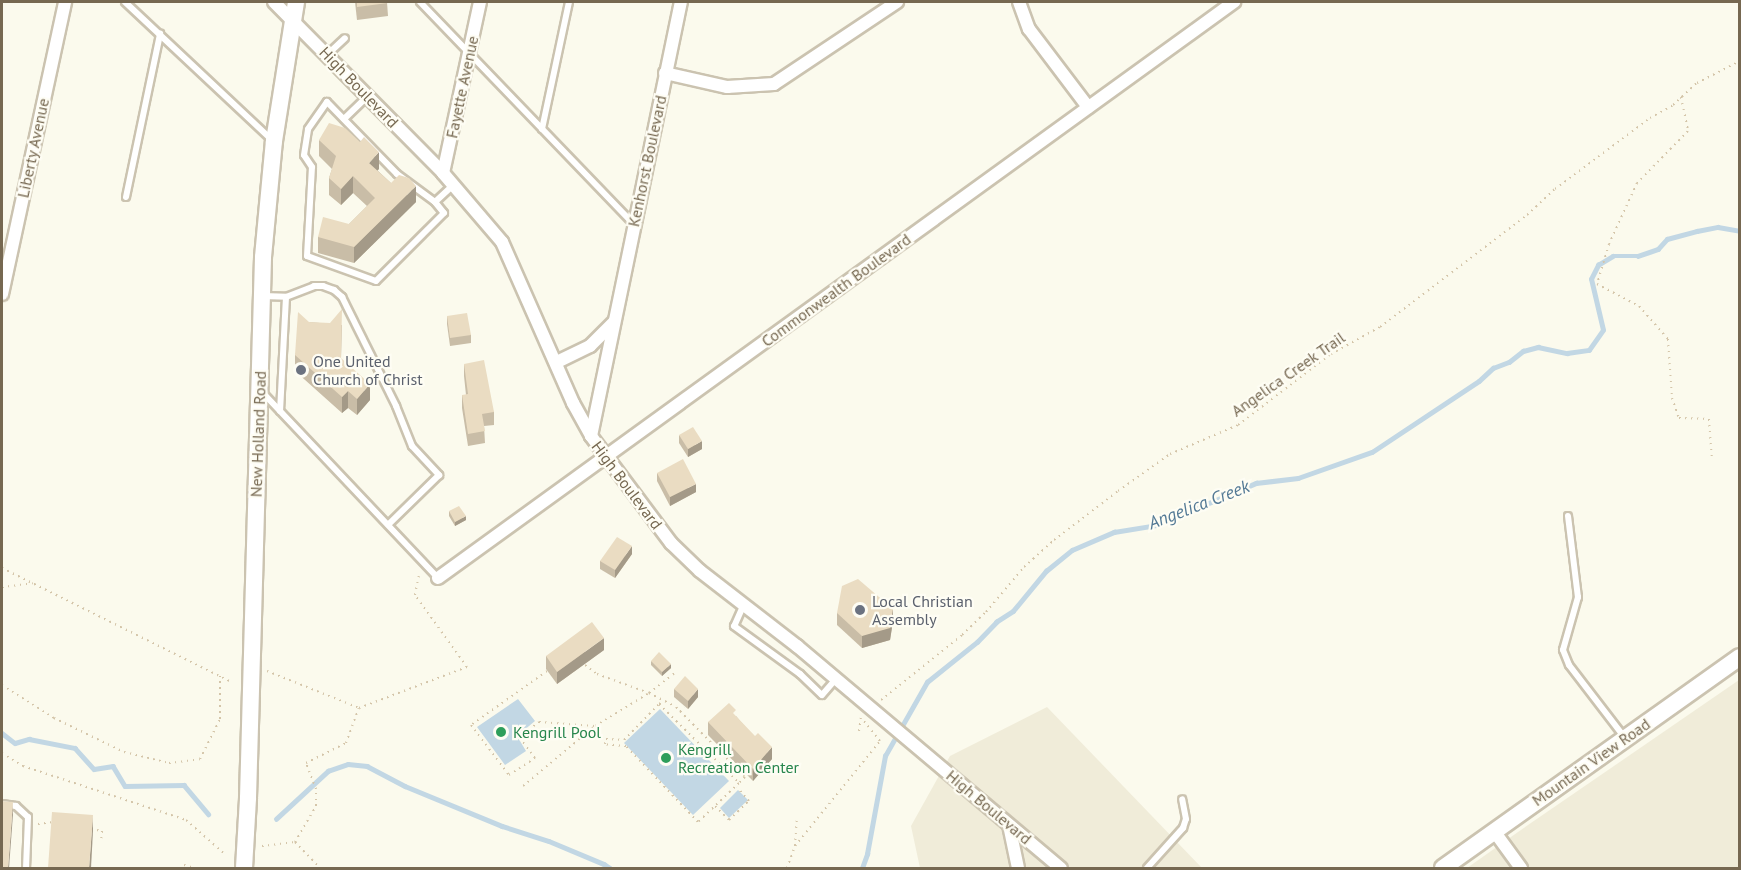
<!DOCTYPE html>
<style>
body{margin:0}
#map{position:relative;width:1741px;height:870px;overflow:hidden;background:#fbfaed;font-family:"PT Sans",sans-serif}
div>[style]{position:absolute}
.residential>*{inset:0;background:#f0ecd9}
.water>*{inset:0;background:#c2d7e4}
.stream>*{height:4.5px;margin:-2.25px;padding:0 2.25px;transform-origin:2.25px;border-radius:2.25px;background:#c2d7e4}
.path>*{height:2px;margin-top:-1px;transform-origin:0;background:repeating-linear-gradient(90deg,#d4c5a9 0 1.5px,transparent 0 6px)}
.roads{filter:drop-shadow(2px 0 #cbc3b0) drop-shadow(-2px 0 #cbc3b0) drop-shadow(0 2px #cbc3b0) drop-shadow(0 -2px #cbc3b0)}
.lane>*{height:6px;margin:-3px;padding:0 3px;transform-origin:3px;border-radius:3px;background:#fff}
.street>*{height:12px;margin:-6px;padding:0 6px;transform-origin:6px;border-radius:6px;background:#fff}
.secondary>*{height:16px;margin:-8px;padding:0 8px;transform-origin:8px;border-radius:8px;background:#fff}
.wall>*{inset:0;background:#c9bda7}
.shaded-wall>*{inset:0;background:#a49a88}
.building>*{inset:0;background:#eadcc2}
.dots>*{width:16px;height:16px;translate:-50% -50%;box-sizing:border-box;border:3px solid #fefdf4;border-radius:50%}
span{translate:-50% -50%;white-space:nowrap;text-align:center;line-height:1.15;-webkit-text-stroke:4.5px #fefdf4;paint-order:stroke}
.street-label{font-size:16px;color:#766851}
.worship-label{font-size:16px;color:#5b616d}
.left{translate:0 -50%;text-align:left}
.leisure-label{font-size:16px;color:#27864d}
.water-label{font-size:18px;color:#537995;font-style:italic}
.frame{position:absolute;inset:0;border:3px solid #766851;pointer-events:none}
</style>
<div id="map">
<div class="residential">
<div style="clip-path:polygon(1739px 680px,1739px 868px,1467px 868px,1518px 832px)"></div>
<div style="clip-path:polygon(1047px 707px,1202px 868px,920px 868px,911px 826px,950px 756px)"></div>
</div>
<div class="water">
<div style="clip-path:polygon(518px 699px,535px 721px,517px 736px,526px 751px,505px 765px,477px 727px)"></div>
<div style="clip-path:polygon(660px 709px,729px 781px,693px 815px,624px 743px)"></div>
<div style="clip-path:polygon(738px 790px,748px 800px,729px 818px,720px 808px)"></div>
</div>
<div class="stream">
<div style="left:2px;top:733px;width:16px;rotate:38deg"></div>
<div style="left:15px;top:743px;width:15px;rotate:-16deg"></div>
<div style="left:29px;top:739px;width:47px;rotate:11.1deg"></div>
<div style="left:75px;top:748px;width:28px;rotate:48deg"></div>
<div style="left:94px;top:769px;width:19px;rotate:-9deg"></div>
<div style="left:113px;top:766px;width:23px;rotate:59deg"></div>
<div style="left:125px;top:786px;width:59px;rotate:-1deg"></div>
<div style="left:184px;top:785px;width:38px;rotate:50deg"></div>
<div style="left:276px;top:819px;width:71px;rotate:-42.7deg"></div>
<div style="left:328px;top:771px;width:21px;rotate:-19deg"></div>
<div style="left:348px;top:764px;width:19px;rotate:6deg"></div>
<div style="left:367px;top:766px;width:43px;rotate:27.8deg"></div>
<div style="left:405px;top:786px;width:105px;rotate:22.4deg"></div>
<div style="left:502px;top:826px;width:49px;rotate:17.7deg"></div>
<div style="left:549px;top:841px;width:60px;rotate:22.7deg"></div>
<div style="left:604px;top:864px;width:7px;rotate:34deg"></div>
<div style="left:862px;top:868px;width:15px;rotate:-70deg"></div>
<div style="left:867px;top:854px;width:100px;rotate:-79.6deg"></div>
<div style="left:885px;top:756px;width:85px;rotate:-60.4deg"></div>
<div style="left:927px;top:682px;width:64px;rotate:-38.7deg"></div>
<div style="left:977px;top:642px;width:28px;rotate:-46deg"></div>
<div style="left:996px;top:622px;width:20px;rotate:-33deg"></div>
<div style="left:1013px;top:611px;width:52px;rotate:-50.5deg"></div>
<div style="left:1046px;top:571px;width:33px;rotate:-39deg"></div>
<div style="left:1072px;top:550px;width:46px;rotate:-23.2deg"></div>
<div style="left:1114px;top:532px;width:44px;rotate:-9.2deg"></div>
<div style="left:1157px;top:525px;width:108px;rotate:-23deg"></div>
<div style="left:1256px;top:483px;width:42px;rotate:-6.8deg"></div>
<div style="left:1298px;top:478px;width:78px;rotate:-19.4deg"></div>
<div style="left:1372px;top:452px;width:128px;rotate:-33.6deg"></div>
<div style="left:1479px;top:381px;width:19px;rotate:-43deg"></div>
<div style="left:1493px;top:368px;width:17px;rotate:-21deg"></div>
<div style="left:1509px;top:362px;width:18px;rotate:-38deg"></div>
<div style="left:1523px;top:351px;width:16px;rotate:-15deg"></div>
<div style="left:1538px;top:347px;width:30px;rotate:12deg"></div>
<div style="left:1567px;top:353px;width:22px;rotate:-8deg"></div>
<div style="left:1589px;top:350px;width:24px;rotate:-55deg"></div>
<div style="left:1603px;top:330px;width:52px;rotate:-103.2deg"></div>
<div style="left:1591px;top:279px;width:16px;rotate:-63deg"></div>
<div style="left:1598px;top:265px;width:17px;rotate:-31deg"></div>
<div style="left:1613px;top:256px;width:25px"></div>
<div style="left:1638px;top:256px;width:21px;rotate:-19deg"></div>
<div style="left:1658px;top:249px;width:13px;rotate:-48deg"></div>
<div style="left:1667px;top:239px;width:31px;rotate:-15deg"></div>
<div style="left:1697px;top:231px;width:21px;rotate:-11deg"></div>
<div style="left:1718px;top:227px;width:22px;rotate:10deg"></div>
</div>
<div class="path">
<div style="left:1681px;top:97px;width:35px;rotate:78deg"></div>
<div style="left:1688px;top:131px;width:73px;rotate:134.4deg"></div>
<div style="left:1637px;top:183px;width:67px;rotate:114.7deg"></div>
<div style="left:1609px;top:244px;width:42px;rotate:106.7deg"></div>
<div style="left:1597px;top:284px;width:47px;rotate:27.6deg"></div>
<div style="left:1639px;top:306px;width:44px;rotate:48.7deg"></div>
<div style="left:1668px;top:339px;width:59px;rotate:86.1deg"></div>
<div style="left:1672px;top:398px;width:21px;rotate:71deg"></div>
<div style="left:1679px;top:418px;width:30px;rotate:2deg"></div>
<div style="left:1709px;top:419px;width:41px;rotate:85.8deg"></div>
<div style="left:2px;top:568px;width:257px;rotate:26.4deg"></div>
<div style="left:2px;top:587px;width:31px;rotate:-7deg"></div>
<div style="left:585px;top:665px;width:15px;rotate:37deg"></div>
<div style="left:597px;top:674px;width:55px;rotate:20.1deg"></div>
<div style="left:649px;top:693px;width:30px;rotate:27deg"></div>
<div style="left:676px;top:707px;width:98px;rotate:45.4deg"></div>
<div style="left:745px;top:777px;width:8px;rotate:135deg"></div>
<div style="left:267px;top:671px;width:99px;rotate:21.9deg"></div>
<div style="left:547px;top:671px;width:93px;rotate:144.6deg"></div>
<div style="left:471px;top:725px;width:63px;rotate:52.8deg"></div>
<div style="left:509px;top:775px;width:31px;rotate:-33deg"></div>
<div style="left:535px;top:758px;width:26px;rotate:-127deg"></div>
<div style="left:519px;top:737px;width:25px;rotate:-37deg"></div>
<div style="left:539px;top:722px;width:56px;rotate:4.1deg"></div>
<div style="left:595px;top:726px;width:63px;rotate:-31.4deg"></div>
<div style="left:649px;top:693px;width:33px;rotate:-38deg"></div>
<div style="left:2px;top:685px;width:62px;rotate:32.4deg"></div>
<div style="left:54px;top:718px;width:78px;rotate:25.9deg"></div>
<div style="left:124px;top:752px;width:46px;rotate:13.7deg"></div>
<div style="left:169px;top:763px;width:31px;rotate:-7deg"></div>
<div style="left:200px;top:759px;width:45px;rotate:-63.4deg"></div>
<div style="left:220px;top:719px;width:43px;rotate:-90deg"></div>
<div style="left:881px;top:700px;width:104px;rotate:-38.7deg"></div>
<div style="left:962px;top:635px;width:33px;rotate:-44deg"></div>
<div style="left:986px;top:612px;width:59px;rotate:-49.8deg"></div>
<div style="left:1024px;top:567px;width:40px;rotate:-42deg"></div>
<div style="left:1054px;top:540px;width:81px;rotate:-37.4deg"></div>
<div style="left:1118px;top:491px;width:64px;rotate:-35.4deg"></div>
<div style="left:1170px;top:454px;width:74px;rotate:-23.1deg"></div>
<div style="left:1238px;top:425px;width:117px;rotate:-37.4deg"></div>
<div style="left:1331px;top:354px;width:56px;rotate:-28.9deg"></div>
<div style="left:1380px;top:327px;width:185px;rotate:-37.3deg"></div>
<div style="left:1527px;top:215px;width:38px;rotate:-43deg"></div>
<div style="left:1555px;top:189px;width:119px;rotate:-36.8deg"></div>
<div style="left:1650px;top:118px;width:26px;rotate:-29deg"></div>
<div style="left:1673px;top:105px;width:33px;rotate:-43deg"></div>
<div style="left:1697px;top:83px;width:48px;rotate:-27.1deg"></div>
<div style="left:659px;top:704px;width:112px;rotate:44.6deg"></div>
<div style="left:739px;top:783px;width:57px;rotate:136.4deg"></div>
<div style="left:698px;top:822px;width:105px;rotate:-133.5deg"></div>
<div style="left:626px;top:746px;width:21px;rotate:-175deg"></div>
<div style="left:605px;top:744px;width:5px;rotate:-79deg"></div>
<div style="left:606px;top:739px;width:18px;rotate:3deg"></div>
<div style="left:624px;top:740px;width:50px;rotate:-45.8deg"></div>
<div style="left:659px;top:704px;width:5px;rotate:-37deg"></div>
<div style="left:680px;top:712px;width:6px;rotate:-51deg"></div>
<div style="left:859px;top:731px;width:14px;rotate:-82deg"></div>
<div style="left:2px;top:753px;width:25px;rotate:32deg"></div>
<div style="left:23px;top:766px;width:172px;rotate:18.3deg"></div>
<div style="left:186px;top:820px;width:53px;rotate:41.2deg"></div>
<div style="left:523px;top:786px;width:94px;rotate:-39.8deg"></div>
<div style="left:715px;top:806px;width:20px;rotate:45deg"></div>
<div style="left:729px;top:820px;width:28px;rotate:-44deg"></div>
<div style="left:749px;top:801px;width:18px;rotate:-131deg"></div>
<div style="left:38px;top:824px;width:15px;rotate:-8deg"></div>
<div style="left:91px;top:829px;width:11px;rotate:10deg"></div>
<div style="left:102px;top:831px;width:10px;rotate:96deg"></div>
<div style="left:295px;top:842px;width:36px;rotate:46deg"></div>
<div style="left:262px;top:846px;width:33px;rotate:-7deg"></div>
<div style="left:295px;top:842px;width:42px;rotate:-59.7deg"></div>
<div style="left:316px;top:806px;width:17px;rotate:-90deg"></div>
<div style="left:316px;top:789px;width:28px;rotate:-111deg"></div>
<div style="left:306px;top:763px;width:45px;rotate:-26.6deg"></div>
<div style="left:346px;top:743px;width:37px;rotate:-70deg"></div>
<div style="left:359px;top:708px;width:116px;rotate:-20.8deg"></div>
<div style="left:467px;top:667px;width:89px;rotate:-125.8deg"></div>
<div style="left:415px;top:595px;width:21px;rotate:-79deg"></div>
<div style="left:795px;top:846px;width:28px;rotate:-86deg"></div>
<div style="left:184px;top:865px;width:11px;rotate:15deg"></div>
<div style="left:787px;top:868px;width:23px;rotate:-70deg"></div>
<div style="left:795px;top:846px;width:135px;rotate:-51deg"></div>
<div style="left:880px;top:741px;width:28px;rotate:-129deg"></div>
</div>
<div class="roads">
<div class="lane">
<div style="left:125px;top:2px;width:200px;rotate:43.2deg"></div>
<div style="left:420px;top:2px;width:307px;rotate:46.1deg"></div>
<div style="left:328px;top:54px;width:23px;rotate:-43deg"></div>
<div style="left:327px;top:102px;width:100px;rotate:45.8deg"></div>
<div style="left:397px;top:174px;width:47px;rotate:36.4deg"></div>
<div style="left:435px;top:202px;width:14px;rotate:51deg"></div>
<div style="left:444px;top:213px;width:96px;rotate:135deg"></div>
<div style="left:376px;top:281px;width:73px;rotate:-160.1deg"></div>
<div style="left:307px;top:256px;width:89px;rotate:-86.8deg"></div>
<div style="left:312px;top:167px;width:14px;rotate:-124deg"></div>
<div style="left:304px;top:155px;width:26px;rotate:-81deg"></div>
<div style="left:308px;top:129px;width:33px;rotate:-55deg"></div>
<div style="left:344px;top:119px;width:32px;rotate:-44deg"></div>
<div style="left:542px;top:129px;width:130px;rotate:-78deg"></div>
<div style="left:126px;top:197px;width:167px;rotate:-78.2deg"></div>
<div style="left:435px;top:202px;width:25px;rotate:-43deg"></div>
<div style="left:263px;top:296px;width:23px;rotate:2deg"></div>
<div style="left:286px;top:297px;width:114px;rotate:93deg"></div>
<div style="left:286px;top:297px;width:30px;rotate:-21deg"></div>
<div style="left:314px;top:286px;width:9px"></div>
<div style="left:323px;top:286px;width:12px;rotate:20deg"></div>
<div style="left:334px;top:290px;width:11px;rotate:41deg"></div>
<div style="left:342px;top:297px;width:122px;rotate:63.6deg"></div>
<div style="left:396px;top:406px;width:43px;rotate:68.2deg"></div>
<div style="left:412px;top:446px;width:40px;rotate:47deg"></div>
<div style="left:439px;top:475px;width:71px;rotate:135.6deg"></div>
<div style="left:263px;top:393px;width:255px;rotate:46.6deg"></div>
<div style="left:1568px;top:516px;width:82px;rotate:83deg"></div>
<div style="left:1578px;top:597px;width:55px;rotate:105.8deg"></div>
<div style="left:1563px;top:650px;width:16px;rotate:68deg"></div>
<div style="left:1569px;top:665px;width:92px;rotate:52.5deg"></div>
<div style="left:744px;top:604px;width:24px;rotate:114deg"></div>
<div style="left:734px;top:626px;width:82px;rotate:36deg"></div>
<div style="left:800px;top:674px;width:30px;rotate:44deg"></div>
<div style="left:822px;top:695px;width:21px;rotate:-49deg"></div>
<div style="left:2px;top:804px;width:14px;rotate:8deg"></div>
<div style="left:16px;top:806px;width:16px;rotate:43deg"></div>
<div style="left:28px;top:817px;width:51px;rotate:92.2deg"></div>
<div style="left:1147px;top:868px;width:54px;rotate:-48deg"></div>
<div style="left:1183px;top:828px;width:9px;rotate:-72deg"></div>
<div style="left:1186px;top:819px;width:20px;rotate:-101deg"></div>
</div>
<div class="street">
<div style="left:274px;top:2px;width:240px;rotate:45.3deg"></div>
<div style="left:443px;top:173px;width:91px;rotate:49.5deg"></div>
<div style="left:502px;top:242px;width:176px;rotate:66.2deg"></div>
<div style="left:573px;top:403px;width:38px;rotate:61deg"></div>
<div style="left:591px;top:436px;width:134px;rotate:53.2deg"></div>
<div style="left:671px;top:543px;width:40px;rotate:44deg"></div>
<div style="left:700px;top:571px;width:123px;rotate:37.7deg"></div>
<div style="left:797px;top:646px;width:345px;rotate:40.1deg"></div>
<div style="left:1019px;top:2px;width:29px;rotate:70deg"></div>
<div style="left:1029px;top:29px;width:98px;rotate:52.9deg"></div>
<div style="left:665px;top:73px;width:64px;rotate:12.7deg"></div>
<div style="left:727px;top:87px;width:47px;rotate:-3.7deg"></div>
<div style="left:774px;top:84px;width:148px;rotate:-33.7deg"></div>
<div style="left:443px;top:173px;width:175px;rotate:-77.8deg"></div>
<div style="left:2px;top:294px;width:299px;rotate:-77.8deg"></div>
<div style="left:557px;top:362px;width:37px;rotate:-26deg"></div>
<div style="left:590px;top:346px;width:34px;rotate:-45deg"></div>
<div style="left:591px;top:436px;width:443px;rotate:-78.3deg"></div>
<div style="left:438px;top:578px;width:983px;rotate:-35.89deg"></div>
<div style="left:1009px;top:825px;width:44px;rotate:78.2deg"></div>
<div style="left:1494px;top:831px;width:46px;rotate:53.9deg"></div>
</div>
<div class="secondary">
<div style="left:244px;top:868px;width:70px;rotate:-86.7deg"></div>
<div style="left:248px;top:798px;width:541px;rotate:-88.41deg"></div>
<div style="left:263px;top:257px;width:117px;rotate:-84.6deg"></div>
<div style="left:274px;top:141px;width:141px;rotate:-81deg"></div>
<div style="left:1443px;top:868px;width:364px;rotate:-35.4deg"></div>
</div>
</div>
<div class="wall">
<div style="clip-path:polygon(355px 2px,387px 2px,388px 16px,357px 20px)"></div>
<div style="clip-path:polygon(319px 140px,379px 169px,377px 170px,391px 183px,416px 202px,354px 263px,318px 253px,318px 237px,349px 224px,367px 206px,353px 193px,341px 205px,329px 195px,329px 178px,332px 169px,319px 156px)"></div>
<div style="clip-path:polygon(447px 316px,471px 335px,471px 343px,450px 346px,447px 324px)"></div>
<div style="clip-path:polygon(309px 322px,342px 325px,341px 359px,370px 400px,357px 415px,348px 408px,342px 413px,295px 371px,295px 355px)"></div>
<div style="clip-path:polygon(464px 364px,494px 412px,494px 425px,484px 426px,485px 443px,468px 446px,462px 408px,462px 395px,466px 395px,464px 376px)"></div>
<div style="clip-path:polygon(679px 435px,702px 449px,688px 457px,679px 443px)"></div>
<div style="clip-path:polygon(657px 473px,696px 492px,670px 506px,657px 481px)"></div>
<div style="clip-path:polygon(449px 511px,466px 520px,455px 526px,449px 516px)"></div>
<div style="clip-path:polygon(632px 554px,615px 578px,600px 569px,600px 561px)"></div>
<div style="clip-path:polygon(837px 613px,893px 621px,890px 640px,862px 648px,837px 625px)"></div>
<div style="clip-path:polygon(604px 650px,557px 684px,546px 669px,546px 656px)"></div>
<div style="clip-path:polygon(651px 661px,671px 668px,662px 676px,651px 665px)"></div>
<div style="clip-path:polygon(674px 689px,698px 697px,688px 709px,674px 697px)"></div>
<div style="clip-path:polygon(736px 716px,772px 759px,753px 781px,708px 735px,708px 722px)"></div>
</div>
<div class="shaded-wall">
<div style="clip-path:polygon(379px 152px,379px 169px,369px 179px,369px 163px)"></div>
<div style="clip-path:polygon(353px 176px,353px 193px,341px 205px,341px 189px)"></div>
<div style="clip-path:polygon(416px 186px,416px 202px,354px 263px,354px 247px)"></div>
<div style="clip-path:polygon(370px 384px,370px 400px,357px 415px,357px 399px)"></div>
<div style="clip-path:polygon(348px 391px,348px 408px,342px 413px,342px 397px)"></div>
<div style="clip-path:polygon(702px 441px,702px 449px,688px 457px,688px 449px)"></div>
<div style="clip-path:polygon(696px 484px,696px 492px,670px 506px,670px 497px)"></div>
<div style="clip-path:polygon(466px 516px,466px 520px,455px 526px,455px 522px)"></div>
<div style="clip-path:polygon(632px 546px,632px 554px,615px 578px,615px 570px)"></div>
<div style="clip-path:polygon(893px 609px,893px 621px,890px 640px,862px 648px,862px 636px)"></div>
<div style="clip-path:polygon(604px 638px,604px 650px,557px 684px,557px 672px)"></div>
<div style="clip-path:polygon(671px 664px,671px 668px,662px 676px,662px 672px)"></div>
<div style="clip-path:polygon(698px 689px,698px 697px,688px 709px,688px 701px)"></div>
<div style="clip-path:polygon(772px 747px,772px 759px,753px 781px,753px 769px)"></div>
<div style="clip-path:polygon(13px 802px,13px 814px,9px 868px,8px 868px)"></div>
<div style="clip-path:polygon(93px 815px,93px 831px,91px 868px,89px 868px)"></div>
</div>
<div class="building">
<div style="clip-path:polygon(357px 2px,387px 2px,388px 3px,357px 7px)"></div>
<div style="clip-path:polygon(329px 123px,345px 128px,360px 142px,364px 137px,379px 152px,369px 163px,391px 183px,399px 175px,409px 178px,416px 186px,354px 247px,318px 237px,323px 217px,349px 224px,375px 198px,353px 176px,341px 189px,329px 178px,336px 156px,319px 140px)"></div>
<div style="clip-path:polygon(342px 309px,341px 358px,370px 384px,357px 399px,348px 391px,342px 397px,295px 355px,298px 312px,309px 322px,330px 323px)"></div>
<div style="clip-path:polygon(467px 313px,471px 335px,450px 338px,447px 316px)"></div>
<div style="clip-path:polygon(484px 360px,494px 412px,482px 414px,485px 431px,468px 434px,462px 395px,468px 394px,464px 364px)"></div>
<div style="clip-path:polygon(693px 427px,702px 441px,688px 449px,679px 435px)"></div>
<div style="clip-path:polygon(683px 459px,696px 484px,670px 497px,657px 473px)"></div>
<div style="clip-path:polygon(459px 506px,466px 516px,455px 522px,449px 511px)"></div>
<div style="clip-path:polygon(617px 537px,632px 546px,615px 570px,600px 561px)"></div>
<div style="clip-path:polygon(858px 579px,893px 609px,890px 628px,862px 636px,837px 613px,842px 586px)"></div>
<div style="clip-path:polygon(592px 622px,604px 638px,557px 672px,546px 656px)"></div>
<div style="clip-path:polygon(659px 652px,671px 664px,662px 672px,651px 661px)"></div>
<div style="clip-path:polygon(685px 676px,698px 689px,688px 701px,674px 689px)"></div>
<div style="clip-path:polygon(729px 703px,736px 710px,733px 713px,755px 736px,758px 733px,772px 747px,753px 769px,708px 722px)"></div>
<div style="clip-path:polygon(2px 801px,13px 802px,8px 868px,2px 868px)"></div>
<div style="clip-path:polygon(52px 812px,93px 815px,89px 868px,48px 868px)"></div>
</div>
<div class="dots">
<div style="left:301px;top:370px;background:#6b7280"></div>
<div style="left:860px;top:610px;background:#6b7280"></div>
<div style="left:501px;top:732px;background:#2e9e5b"></div>
<div style="left:666px;top:758px;background:#2e9e5b"></div>
</div>
<div class="street-label">
<span style="left:359px;top:87px;rotate:46deg">High Boulevard</span>
<span style="left:462px;top:87px;rotate:-78deg">Fayette Avenue</span>
<span style="left:33px;top:148px;rotate:-78deg">Liberty Avenue</span>
<span style="left:647px;top:161px;rotate:-78deg">Kenhorst Boulevard</span>
<span style="left:836px;top:290px;rotate:-36deg">Commonwealth Boulevard</span>
<span style="left:1288px;top:374px;rotate:-35deg">Angelica Creek Trail</span>
<span style="left:258px;top:434px;rotate:-88deg">New Holland Road</span>
<span style="left:627px;top:485px;rotate:53deg">High Boulevard</span>
<span style="left:1591px;top:762px;rotate:-35deg">Mountain View Road</span>
<span style="left:989px;top:807px;rotate:40deg">High Boulevard</span>
</div>
<div class="worship-label">
<span class="left" style="left:313px;top:370px">One United<br>Church of Christ</span>
<span class="left" style="left:872px;top:610px">Local Christian<br>Assembly</span>
</div>
<div class="leisure-label">
<span class="left" style="left:513px;top:732px">Kengrill Pool</span>
<span class="left" style="left:678px;top:758px">Kengrill<br>Recreation Center</span>
</div>
<div class="water-label">
<span style="left:1199px;top:505px;rotate:-21deg">Angelica Creek</span>
</div>
<div class="frame"></div>
</div>
